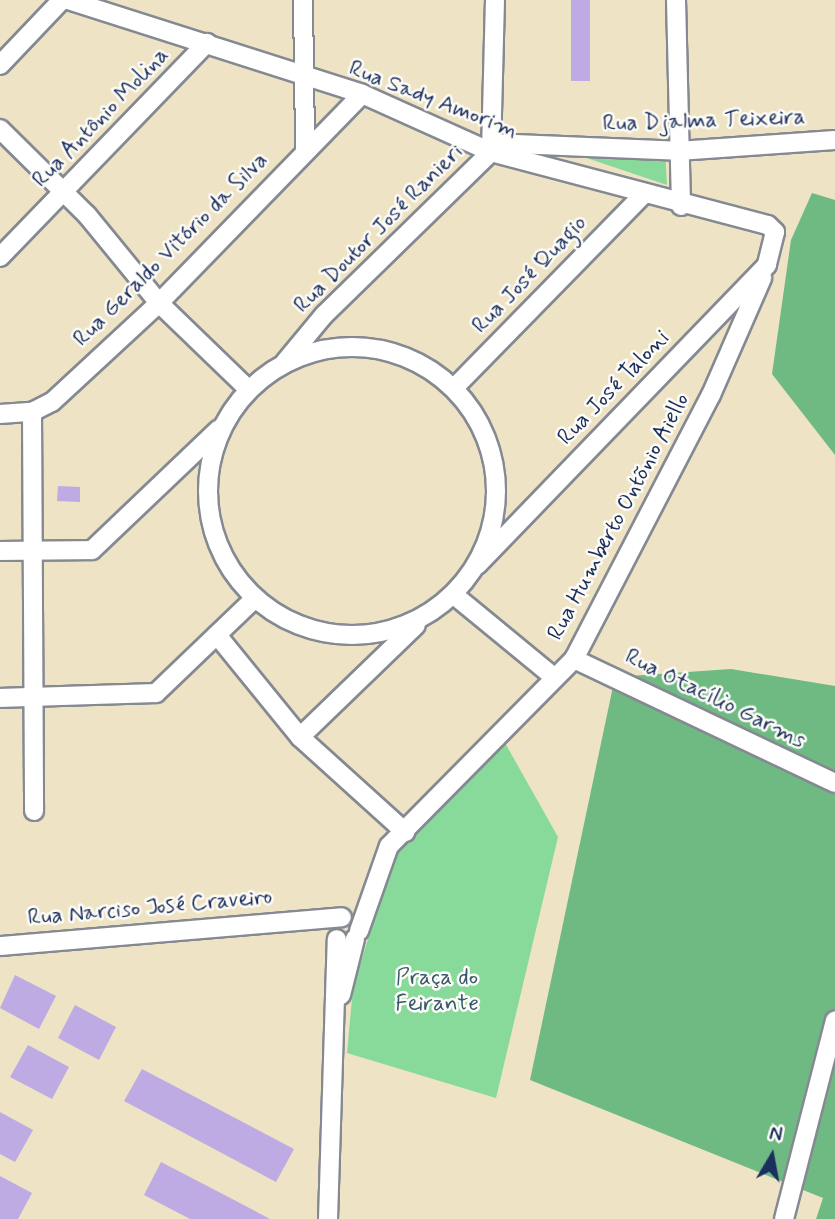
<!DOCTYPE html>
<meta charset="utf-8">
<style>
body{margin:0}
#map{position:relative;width:835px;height:1219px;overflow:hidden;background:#eee3c5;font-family:Mynerve,sans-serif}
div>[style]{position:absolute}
.green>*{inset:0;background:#88da9a}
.forest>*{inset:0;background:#6eba82}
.building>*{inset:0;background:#beabe4}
.roads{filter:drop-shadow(2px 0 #848992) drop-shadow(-2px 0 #848992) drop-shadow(0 2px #848992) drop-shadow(0 -2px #848992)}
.minor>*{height:18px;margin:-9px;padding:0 9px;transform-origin:9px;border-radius:9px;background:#fff}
.minor>.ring{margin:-9px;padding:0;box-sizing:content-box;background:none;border:18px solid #fff;border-radius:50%}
span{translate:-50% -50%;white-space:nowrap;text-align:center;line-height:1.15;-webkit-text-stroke:5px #fdfcf7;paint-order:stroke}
.street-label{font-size:23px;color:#1b2f5e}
.park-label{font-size:23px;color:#365a6d}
.north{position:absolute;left:737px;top:1121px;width:70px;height:70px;-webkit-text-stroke:5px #fdfcf7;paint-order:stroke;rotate:10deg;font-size:19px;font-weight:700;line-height:28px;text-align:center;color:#1b2f5e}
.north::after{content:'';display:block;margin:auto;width:24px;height:32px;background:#1b2f5e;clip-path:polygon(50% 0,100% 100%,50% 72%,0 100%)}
</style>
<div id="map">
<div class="green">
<div style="clip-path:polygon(542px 143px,665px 147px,667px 185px)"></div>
<div style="clip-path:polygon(500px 734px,558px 837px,496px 1098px,347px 1053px,353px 988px,395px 850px)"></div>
</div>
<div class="forest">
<div style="clip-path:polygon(812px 193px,835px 200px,835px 455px,772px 374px,791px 240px)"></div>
<div style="clip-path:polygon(731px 669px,835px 686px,835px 1219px,816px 1219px,823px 1198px,530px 1080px,615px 677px)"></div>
</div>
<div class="building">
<div style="clip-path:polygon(571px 0,590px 0,590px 81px,571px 81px)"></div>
<div style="clip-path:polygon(58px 486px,80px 487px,80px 502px,57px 501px)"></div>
<div style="clip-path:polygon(15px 975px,56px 996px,39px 1029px,0 1008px)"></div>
<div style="clip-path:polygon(75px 1005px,116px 1027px,99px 1060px,58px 1038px)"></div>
<div style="clip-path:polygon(28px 1045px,69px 1067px,52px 1099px,10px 1077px)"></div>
<div style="clip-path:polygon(142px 1069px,294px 1149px,276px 1182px,124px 1101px)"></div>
<div style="clip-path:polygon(0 1112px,33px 1130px,15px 1162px,0 1154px)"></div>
<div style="clip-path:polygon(161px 1162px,215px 1190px,270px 1219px,190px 1219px,144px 1195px)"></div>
<div style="clip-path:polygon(0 1176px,32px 1193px,18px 1219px,0 1219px)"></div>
</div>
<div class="roads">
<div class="minor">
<div style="left:68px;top:0;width:309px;rotate:17.7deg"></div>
<div style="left:362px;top:94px;width:141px;rotate:24.2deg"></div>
<div style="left:491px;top:152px;width:286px;rotate:14.8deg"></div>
<div style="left:768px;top:225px;width:10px;rotate:45deg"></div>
<div style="left:775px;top:232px;width:34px;rotate:104deg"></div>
<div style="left:767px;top:265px;width:417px;rotate:134deg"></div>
<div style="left:303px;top:0;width:150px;rotate:89.2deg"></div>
<div style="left:676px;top:0;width:206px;rotate:88.6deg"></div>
<div style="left:0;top:65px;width:90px;rotate:-46.4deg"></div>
<div style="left:0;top:129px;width:122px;rotate:44.7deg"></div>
<div style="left:87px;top:215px;width:114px;rotate:50.7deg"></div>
<div style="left:159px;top:303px;width:124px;rotate:44deg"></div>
<div style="left:491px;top:143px;width:187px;rotate:2.4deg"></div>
<div style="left:678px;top:151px;width:157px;rotate:-4deg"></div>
<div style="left:0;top:257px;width:298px;rotate:-46deg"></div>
<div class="ring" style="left:208px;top:347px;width:270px;height:270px"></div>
<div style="left:285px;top:362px;width:61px;rotate:-50.3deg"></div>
<div style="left:324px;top:315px;width:233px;rotate:-44.3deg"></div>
<div style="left:491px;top:152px;width:152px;rotate:-88.5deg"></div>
<div style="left:454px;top:388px;width:269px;rotate:-45.6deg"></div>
<div style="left:32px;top:412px;width:399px;rotate:89.7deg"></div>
<div style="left:0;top:414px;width:32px;rotate:-4deg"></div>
<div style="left:32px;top:412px;width:22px;rotate:-27deg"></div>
<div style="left:52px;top:402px;width:146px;rotate:-42.8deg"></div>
<div style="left:159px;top:303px;width:291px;rotate:-45.8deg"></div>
<div style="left:0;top:551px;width:92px;rotate:-0.6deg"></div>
<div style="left:92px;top:550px;width:175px;rotate:-43.6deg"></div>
<div style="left:454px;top:595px;width:129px;rotate:39.4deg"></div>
<div style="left:217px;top:635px;width:132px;rotate:50.9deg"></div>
<div style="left:300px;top:737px;width:142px;rotate:42.1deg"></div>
<div style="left:574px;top:659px;width:289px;rotate:25.4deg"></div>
<div style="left:0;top:698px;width:156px;rotate:-1.8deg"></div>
<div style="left:156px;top:693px;width:136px;rotate:-43.8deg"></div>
<div style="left:300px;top:737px;width:161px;rotate:-44deg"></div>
<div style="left:359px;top:931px;width:90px;rotate:-70.6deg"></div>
<div style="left:389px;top:846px;width:263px;rotate:-45.3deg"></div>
<div style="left:574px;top:659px;width:297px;rotate:-62.6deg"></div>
<div style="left:711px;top:395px;width:128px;rotate:-66.4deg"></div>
<div style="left:0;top:946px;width:343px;rotate:-4.8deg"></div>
<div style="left:341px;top:995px;width:58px;rotate:-76deg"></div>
<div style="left:328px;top:1219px;width:280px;rotate:-88.2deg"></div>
<div style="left:784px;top:1219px;width:205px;rotate:-75.6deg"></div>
</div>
</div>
<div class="street-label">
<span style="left:433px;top:100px;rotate:21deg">Rua Sady Amorim</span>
<span style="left:101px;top:118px;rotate:-46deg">Rua Antônio Molina</span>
<span style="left:704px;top:121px;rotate:-2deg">Rua Djalma Teixeira</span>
<span style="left:379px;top:229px;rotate:-45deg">Rua Doutor José Ranieri</span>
<span style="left:171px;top:250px;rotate:-45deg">Rua Geraldo Vitório da Silva</span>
<span style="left:530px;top:275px;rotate:-46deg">Rua José Quagio</span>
<span style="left:614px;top:388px;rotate:-46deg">Rua José Taloni</span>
<span style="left:619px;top:517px;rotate:-62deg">Rua Humberto Ontõnio Aiello</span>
<span style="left:715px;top:699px;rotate:26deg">Rua Otacílio Garms</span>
<span style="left:150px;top:908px;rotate:-5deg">Rua Narciso José Craveiro</span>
</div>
<div class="park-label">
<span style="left:437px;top:991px">Praça do<br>Feirante</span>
</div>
<div class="north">N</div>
</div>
